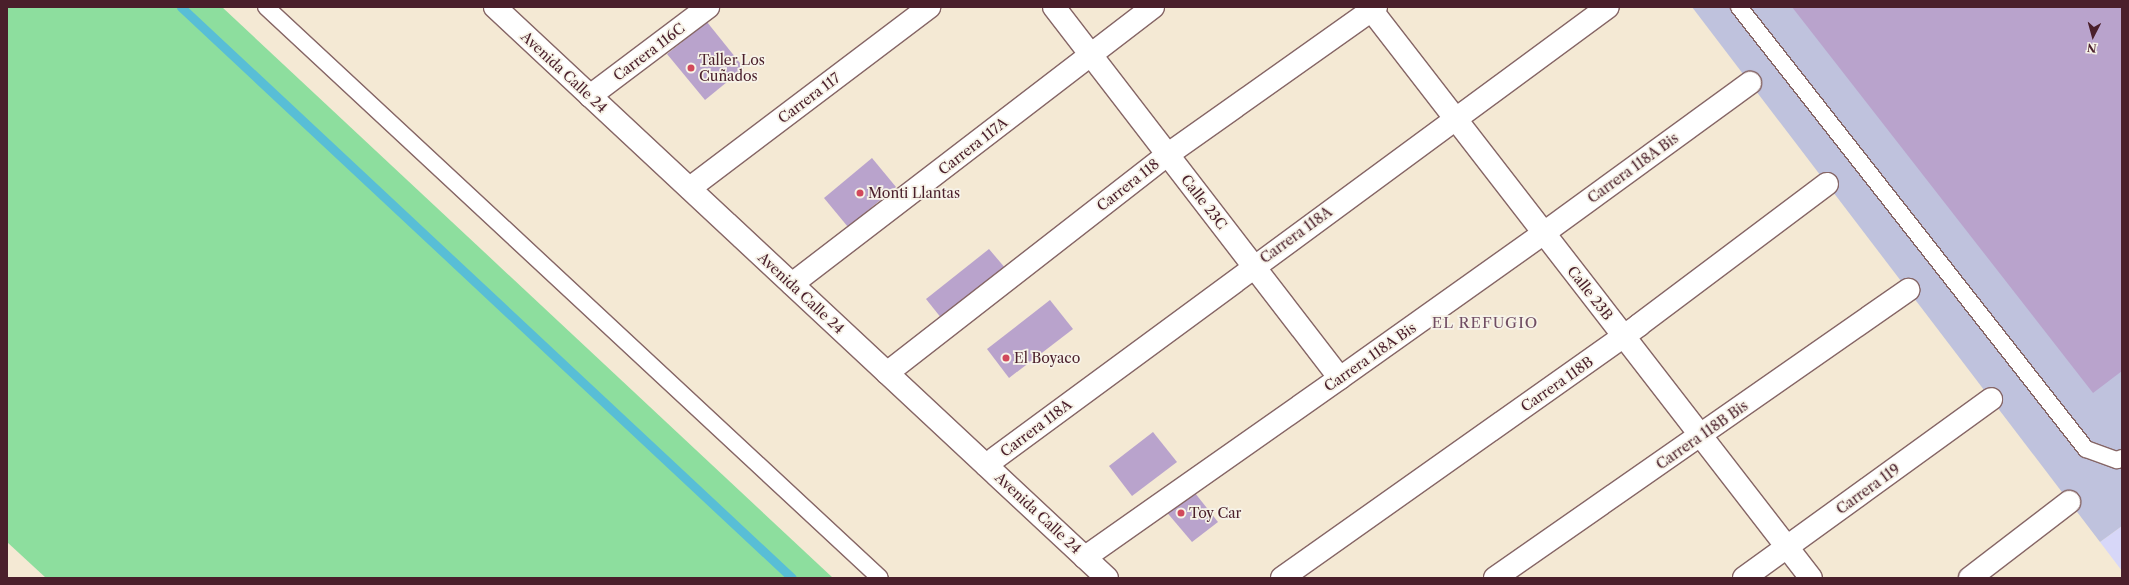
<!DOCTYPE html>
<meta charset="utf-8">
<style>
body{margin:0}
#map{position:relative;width:2129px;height:585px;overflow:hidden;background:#f4e9d4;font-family:"Libre Caslon Text",serif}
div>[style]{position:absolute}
.built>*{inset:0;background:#d7d7f8}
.industrial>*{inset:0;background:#bfc2dd}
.green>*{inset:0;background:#8dde9e}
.stream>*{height:9px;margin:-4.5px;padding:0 4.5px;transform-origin:4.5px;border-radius:4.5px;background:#58bed6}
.building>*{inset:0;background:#b9a3cc}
.roads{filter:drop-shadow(1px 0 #866666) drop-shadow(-1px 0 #866666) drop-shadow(0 1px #866666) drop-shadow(0 -1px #866666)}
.service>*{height:16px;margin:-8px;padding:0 8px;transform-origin:8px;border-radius:8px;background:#fff}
.pedestrian>*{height:22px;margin:-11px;padding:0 11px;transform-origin:11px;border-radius:11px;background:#fff}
.minor>*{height:22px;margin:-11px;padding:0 11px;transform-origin:11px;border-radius:11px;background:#fff}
.tertiary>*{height:22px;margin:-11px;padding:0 11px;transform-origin:11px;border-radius:11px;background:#fff}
.secondary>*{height:22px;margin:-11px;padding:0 11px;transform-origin:11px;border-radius:11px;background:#fff}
.dots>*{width:11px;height:11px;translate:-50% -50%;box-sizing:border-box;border:2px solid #f7f3e8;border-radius:50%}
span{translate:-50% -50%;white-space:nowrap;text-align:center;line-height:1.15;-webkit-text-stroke:3.5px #f7f3e8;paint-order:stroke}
.street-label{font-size:14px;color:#4a1f2b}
.poi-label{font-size:14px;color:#4a1f2b}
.left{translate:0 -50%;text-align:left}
.neighbourhood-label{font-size:15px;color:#714d63;letter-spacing:1px}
.frame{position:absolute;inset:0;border:8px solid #4a1f2b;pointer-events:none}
.north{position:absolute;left:2073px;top:16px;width:40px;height:40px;-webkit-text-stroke:3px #f7f3e8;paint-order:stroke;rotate:186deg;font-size:11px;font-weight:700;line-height:16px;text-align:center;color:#4a1f2b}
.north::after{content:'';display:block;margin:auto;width:14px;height:18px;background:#4a1f2b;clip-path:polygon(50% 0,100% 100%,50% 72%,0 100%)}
</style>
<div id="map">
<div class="built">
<div style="clip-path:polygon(2122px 526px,2122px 571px,2100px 542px)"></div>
</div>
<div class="industrial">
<div style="clip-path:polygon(1692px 7px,2122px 7px,2122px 526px,2100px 542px)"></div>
</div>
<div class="green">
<div style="clip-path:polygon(7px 7px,222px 7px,833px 578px,46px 578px,7px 542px)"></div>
</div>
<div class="stream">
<div style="left:181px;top:7px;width:836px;rotate:43.06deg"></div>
</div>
<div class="building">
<div style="clip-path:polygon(1792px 7px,2122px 7px,2122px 371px,2093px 393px)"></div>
<div style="clip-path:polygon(707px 22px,744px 68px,705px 100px,667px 54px)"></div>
<div style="clip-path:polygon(872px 158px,896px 187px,848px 227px,824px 198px)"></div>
<div style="clip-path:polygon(989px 249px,1006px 269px,942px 319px,926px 299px)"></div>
<div style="clip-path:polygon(1050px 300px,1073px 329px,1009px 378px,987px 349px)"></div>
<div style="clip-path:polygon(1153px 432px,1177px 462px,1132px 496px,1109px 466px)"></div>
<div style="clip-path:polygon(1191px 488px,1218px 522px,1192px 542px,1164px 509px)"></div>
</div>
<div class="roads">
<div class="service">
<div style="left:266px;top:7px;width:838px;rotate:42.92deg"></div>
<div style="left:1739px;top:7px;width:562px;rotate:51.87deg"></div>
<div style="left:2086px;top:449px;width:33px;rotate:20deg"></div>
<div style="left:2117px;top:460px;width:5px;rotate:-22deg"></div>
</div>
<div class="pedestrian">
<div style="left:1340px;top:378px;width:250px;rotate:-35.4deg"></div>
</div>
<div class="minor">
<div style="left:1054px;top:7px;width:468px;rotate:52.4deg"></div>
<div style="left:1340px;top:378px;width:312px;rotate:144.9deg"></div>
<div style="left:590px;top:96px;width:148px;rotate:-37deg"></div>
<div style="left:690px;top:188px;width:300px;rotate:-37.1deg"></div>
<div style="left:1544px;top:233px;width:255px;rotate:-36.1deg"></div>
<div style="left:792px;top:284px;width:455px;rotate:-37.5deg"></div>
<div style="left:887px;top:373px;width:355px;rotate:-37.9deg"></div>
<div style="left:1167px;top:155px;width:256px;rotate:-35.3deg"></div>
<div style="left:986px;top:465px;width:772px;rotate:-36.37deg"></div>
<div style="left:1282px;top:578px;width:438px;rotate:-35.3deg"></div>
<div style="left:1639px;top:325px;width:235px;rotate:-36.9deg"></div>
<div style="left:1495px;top:578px;width:504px;rotate:-34.89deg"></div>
<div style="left:1744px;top:578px;width:305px;rotate:-35.9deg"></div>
<div style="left:1970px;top:578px;width:125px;rotate:-37.5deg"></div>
</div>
<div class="tertiary">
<div style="left:1369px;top:7px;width:722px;rotate:52.26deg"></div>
</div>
<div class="secondary">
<div style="left:495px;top:7px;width:837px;rotate:43.02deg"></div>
</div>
</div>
<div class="dots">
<div style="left:691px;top:68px;background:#d1495b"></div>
<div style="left:860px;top:193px;background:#d1495b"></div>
<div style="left:1006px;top:358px;background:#d1495b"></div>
<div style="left:1181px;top:513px;background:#d1495b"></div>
</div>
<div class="street-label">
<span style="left:649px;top:52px;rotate:-37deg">Carrera 116C</span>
<span style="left:564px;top:72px;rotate:43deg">Avenida Calle 24</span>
<span style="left:809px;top:98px;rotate:-37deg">Carrera 117</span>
<span style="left:973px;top:146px;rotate:-38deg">Carrera 117A</span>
<span style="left:1633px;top:168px;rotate:-36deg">Carrera 118A Bis</span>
<span style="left:1128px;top:185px;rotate:-38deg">Carrera 118</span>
<span style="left:1204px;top:202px;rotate:52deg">Calle 23C</span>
<span style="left:1296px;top:235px;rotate:-36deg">Carrera 118A</span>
<span style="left:801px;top:293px;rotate:43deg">Avenida Calle 24</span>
<span style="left:1590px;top:293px;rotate:52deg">Calle 23B</span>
<span style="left:1370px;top:357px;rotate:-35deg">Carrera 118A Bis</span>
<span style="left:1557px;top:384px;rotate:-35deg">Carrera 118B</span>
<span style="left:1036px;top:428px;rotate:-37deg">Carrera 118A</span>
<span style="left:1702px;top:435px;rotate:-35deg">Carrera 118B Bis</span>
<span style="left:1868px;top:489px;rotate:-36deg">Carrera 119</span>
<span style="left:1038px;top:513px;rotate:43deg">Avenida Calle 24</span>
</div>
<div class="poi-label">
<span class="left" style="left:699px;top:68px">Taller Los<br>Cuñados</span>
<span class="left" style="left:868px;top:193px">Monti Llantas</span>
<span class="left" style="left:1014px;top:358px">El Boyaco</span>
<span class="left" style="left:1189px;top:513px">Toy Car</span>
</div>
<div class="neighbourhood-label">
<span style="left:1485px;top:323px">EL REFUGIO</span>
</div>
<div class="frame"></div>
<div class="north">N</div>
</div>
